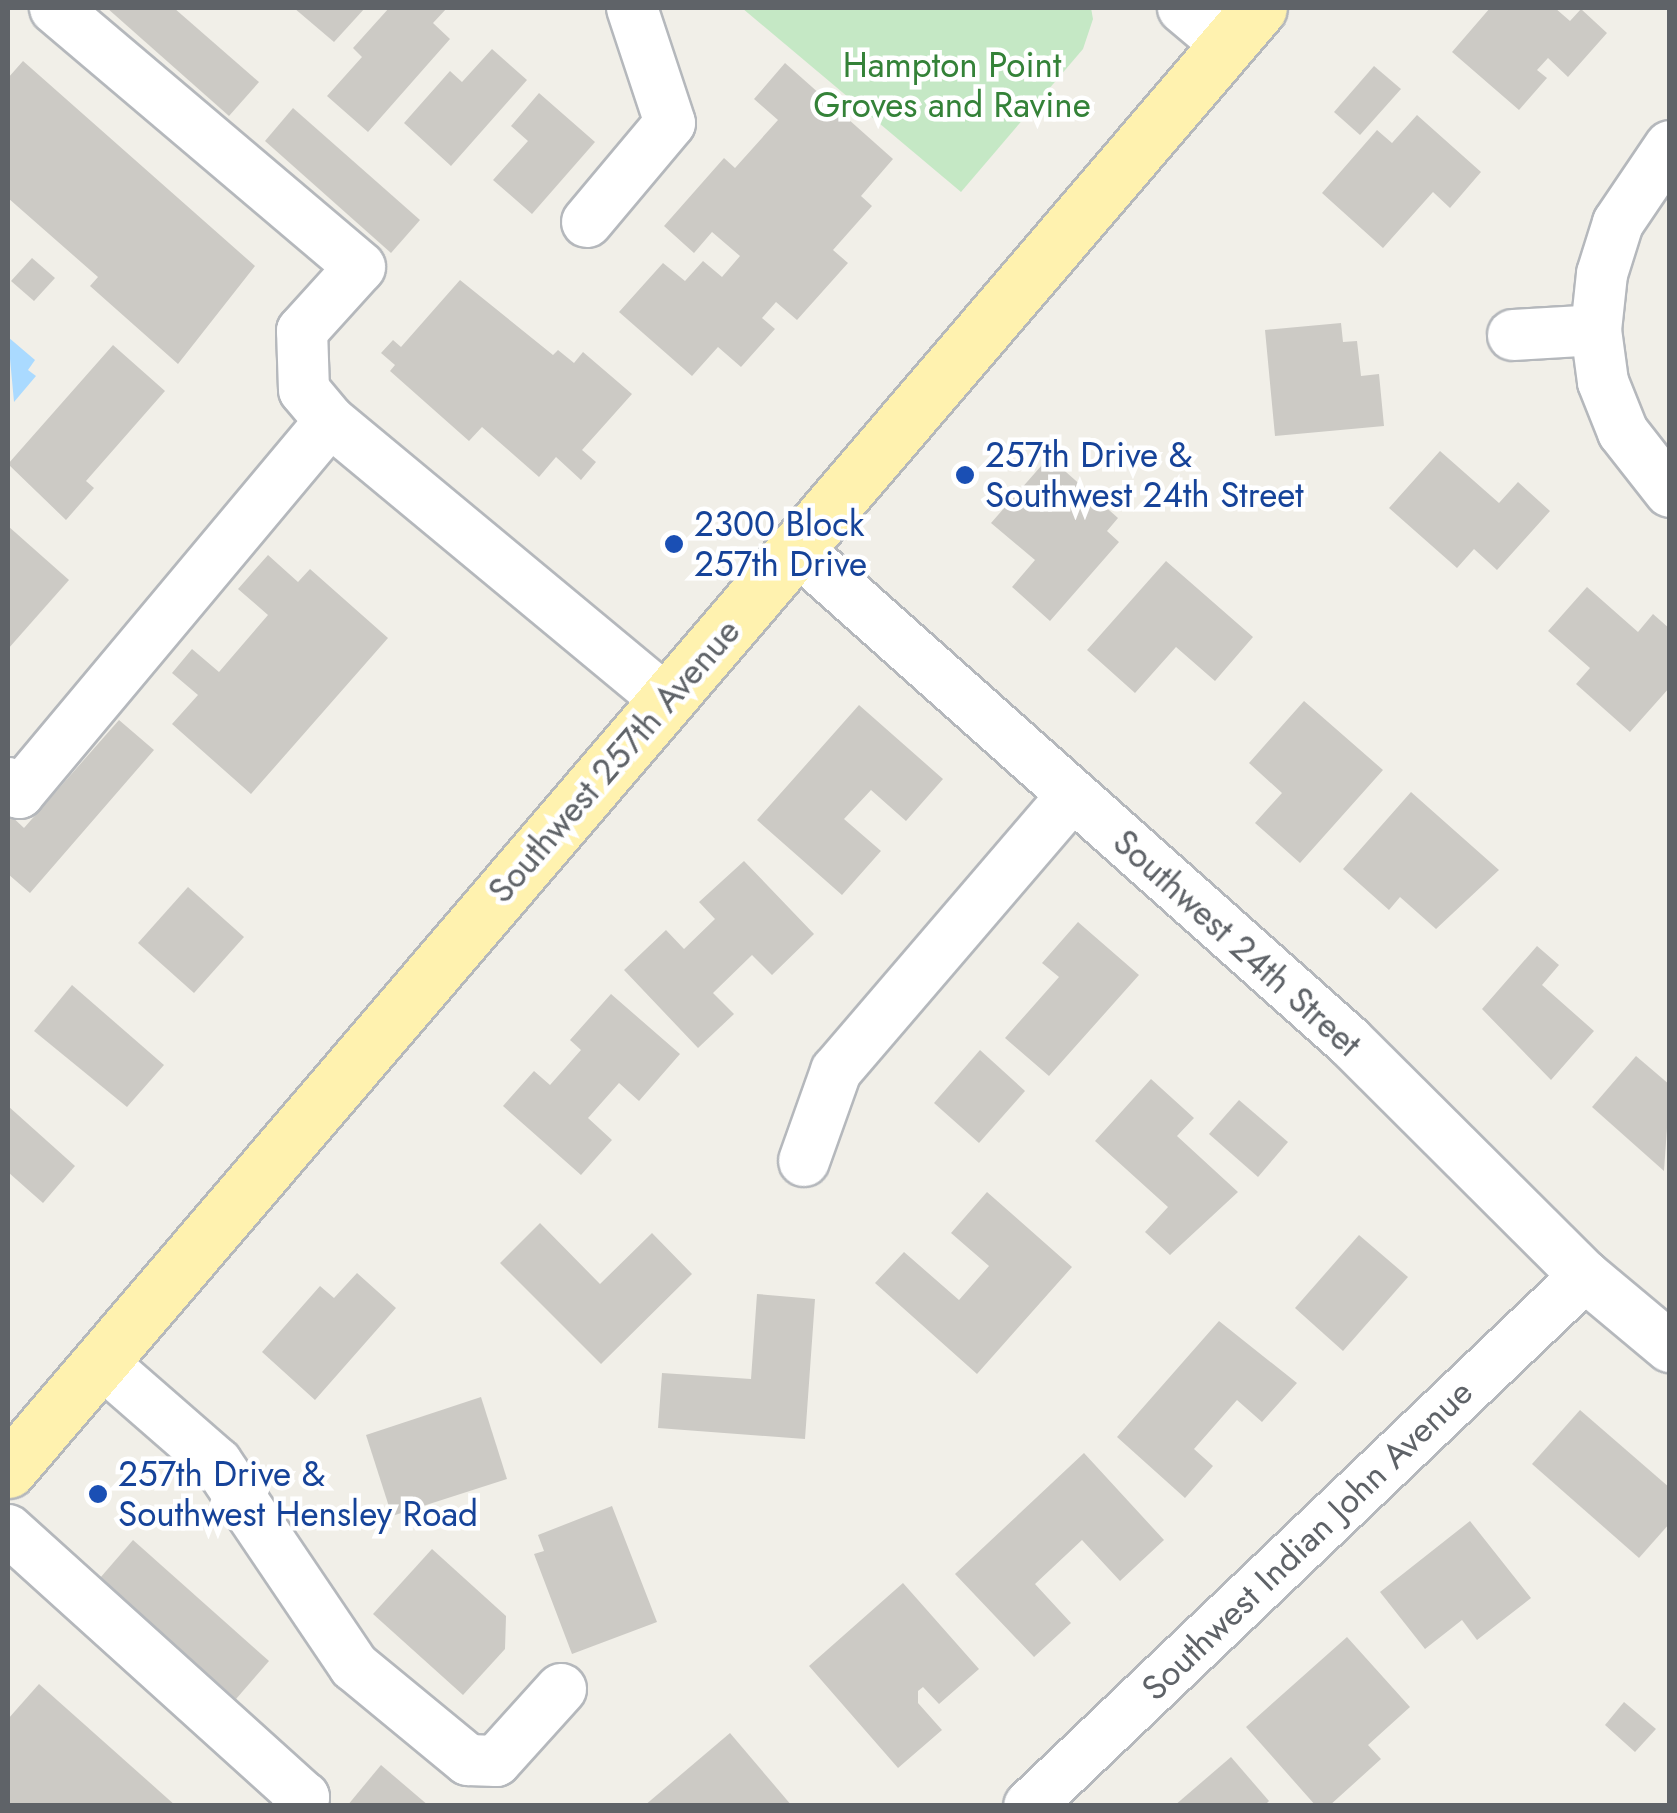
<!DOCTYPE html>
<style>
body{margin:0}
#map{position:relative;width:1677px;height:1813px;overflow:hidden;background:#f1efe8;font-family:Jost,sans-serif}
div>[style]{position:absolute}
.green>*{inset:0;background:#c5e8c5}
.water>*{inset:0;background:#aadaff}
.building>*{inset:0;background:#cccac5}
.roads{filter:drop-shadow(2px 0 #b5b8bc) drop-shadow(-2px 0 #b5b8bc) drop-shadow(0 2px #b5b8bc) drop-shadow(0 -2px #b5b8bc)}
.minor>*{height:50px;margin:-25px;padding:0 25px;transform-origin:25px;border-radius:25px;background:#fff}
.major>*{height:55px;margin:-27.5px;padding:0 27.5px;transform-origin:27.5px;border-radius:27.5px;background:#fff2af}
.dots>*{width:28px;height:28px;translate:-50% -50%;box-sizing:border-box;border:5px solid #fff;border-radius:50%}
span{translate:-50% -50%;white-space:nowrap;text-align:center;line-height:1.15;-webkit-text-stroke:9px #fff;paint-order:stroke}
.park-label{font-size:35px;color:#348238}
.transit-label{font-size:35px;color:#164399}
.left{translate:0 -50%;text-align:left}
.street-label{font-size:35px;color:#5f6368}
.frame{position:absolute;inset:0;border:10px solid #5f6368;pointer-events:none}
</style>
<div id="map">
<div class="green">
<div style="clip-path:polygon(742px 8px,1091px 8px,1093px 19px,1083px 49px,961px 192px)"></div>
</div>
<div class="water">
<div style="clip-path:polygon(8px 337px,35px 360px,28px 370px,36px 376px,14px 402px)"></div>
</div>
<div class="building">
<div style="clip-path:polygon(107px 8px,174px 8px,259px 82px,229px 116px)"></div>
<div style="clip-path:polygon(294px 8px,365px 8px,334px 42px)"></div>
<div style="clip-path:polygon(389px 8px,447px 8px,433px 23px,450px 39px,368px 132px,327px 96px,362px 57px,353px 48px)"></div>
<div style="clip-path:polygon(1490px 8px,1555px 8px,1570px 21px,1581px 9px,1607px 33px,1568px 77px,1548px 58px,1537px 70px,1547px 78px,1519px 110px,1452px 52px)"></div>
<div style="clip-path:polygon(492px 49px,527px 80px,451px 166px,404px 123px,450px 71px,462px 82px)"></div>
<div style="clip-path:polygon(23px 61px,255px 266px,178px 364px,90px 286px,98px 277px,8px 198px,8px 78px)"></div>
<div style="clip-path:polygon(785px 63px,893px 159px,861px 196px,872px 206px,833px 250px,848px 263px,797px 320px,776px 302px,762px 318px,775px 329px,741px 367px,718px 347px,692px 376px,619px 312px,663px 263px,685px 281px,703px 261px,722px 277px,740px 256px,712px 232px,694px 253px,664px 226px,724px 158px,735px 168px,778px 120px,754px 99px)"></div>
<div style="clip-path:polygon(1374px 66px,1401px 89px,1360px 135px,1334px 112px)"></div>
<div style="clip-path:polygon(539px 93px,595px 142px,532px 214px,493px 180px,528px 141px,511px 126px)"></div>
<div style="clip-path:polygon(293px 108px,420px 220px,391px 253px,265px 141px)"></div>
<div style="clip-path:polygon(1417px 115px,1481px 172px,1450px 208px,1433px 192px,1383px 248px,1322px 193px,1377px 130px,1392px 143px)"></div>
<div style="clip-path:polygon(32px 258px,55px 278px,34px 301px,11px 281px)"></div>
<div style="clip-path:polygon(460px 280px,553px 355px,558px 350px,574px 363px,583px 352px,632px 394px,582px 450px,596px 462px,581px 480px,556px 457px,539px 477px,482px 427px,469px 441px,390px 371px,395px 365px,381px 353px,393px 340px,401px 347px)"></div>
<div style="clip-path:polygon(1341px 323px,1343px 342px,1357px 341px,1361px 376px,1379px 374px,1384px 426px,1275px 436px,1265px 330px)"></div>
<div style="clip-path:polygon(113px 345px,165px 391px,86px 481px,94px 488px,66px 520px,8px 464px)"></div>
<div style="clip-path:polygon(1440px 451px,1499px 503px,1518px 482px,1550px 511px,1497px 570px,1474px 549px,1457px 568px,1389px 508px)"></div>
<div style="clip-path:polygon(1049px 457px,1118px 518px,1107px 531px,1119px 542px,1050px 621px,1012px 587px,1035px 560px,991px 523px)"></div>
<div style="clip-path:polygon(8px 526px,69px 580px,8px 649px)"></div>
<div style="clip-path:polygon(268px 555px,298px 582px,310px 569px,388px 638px,251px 794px,172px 724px,198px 695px,172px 673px,192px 649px,219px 672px,268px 615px,238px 589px)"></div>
<div style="clip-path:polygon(1166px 561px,1253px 637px,1215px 681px,1176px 647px,1135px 693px,1087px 650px)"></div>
<div style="clip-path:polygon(1587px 587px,1638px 632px,1653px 614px,1670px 629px,1670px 687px,1630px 732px,1576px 684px,1590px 668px,1548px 631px)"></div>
<div style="clip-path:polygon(1304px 701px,1383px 770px,1300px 863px,1255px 823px,1282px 793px,1249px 763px)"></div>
<div style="clip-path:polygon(859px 705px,943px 779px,906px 821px,871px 790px,844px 819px,881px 851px,842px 895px,757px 820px)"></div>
<div style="clip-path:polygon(119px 720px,154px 750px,30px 893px,8px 874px,8px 813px,24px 828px)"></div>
<div style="clip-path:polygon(1411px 792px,1499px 870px,1436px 929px,1400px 897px,1389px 910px,1343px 869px)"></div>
<div style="clip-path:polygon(744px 861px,814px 934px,772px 975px,752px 955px,713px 993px,734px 1014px,698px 1048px,624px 970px,666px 930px,684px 949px,715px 919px,699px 902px)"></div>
<div style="clip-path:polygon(188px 887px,244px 937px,194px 993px,138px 943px)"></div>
<div style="clip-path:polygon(1078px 922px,1139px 975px,1049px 1076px,1005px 1038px,1059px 977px,1042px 963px)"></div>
<div style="clip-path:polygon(1537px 946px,1559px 965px,1542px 985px,1594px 1031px,1551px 1080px,1482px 1009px)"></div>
<div style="clip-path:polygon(72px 985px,164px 1065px,127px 1107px,34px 1031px)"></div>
<div style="clip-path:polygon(611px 994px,680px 1054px,639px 1101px,619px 1083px,588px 1118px,612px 1140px,581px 1175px,503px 1106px,534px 1071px,550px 1085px,581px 1050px,570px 1040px)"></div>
<div style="clip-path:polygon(980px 1050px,1025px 1091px,979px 1143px,934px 1103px)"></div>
<div style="clip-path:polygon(1636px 1056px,1670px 1085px,1664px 1171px,1592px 1107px)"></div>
<div style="clip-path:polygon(1151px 1079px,1194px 1118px,1177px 1136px,1238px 1192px,1170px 1255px,1145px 1232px,1168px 1207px,1095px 1141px)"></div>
<div style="clip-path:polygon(1239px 1100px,1288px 1142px,1258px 1177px,1209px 1134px)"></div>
<div style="clip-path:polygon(8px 1106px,75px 1166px,43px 1203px,8px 1172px)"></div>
<div style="clip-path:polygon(987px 1192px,1072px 1267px,977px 1374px,875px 1283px,904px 1252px,959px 1300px,989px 1266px,951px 1233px)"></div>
<div style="clip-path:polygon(540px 1223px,600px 1284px,652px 1233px,692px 1274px,601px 1364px,500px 1263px)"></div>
<div style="clip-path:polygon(1359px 1235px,1408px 1277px,1343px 1351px,1295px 1308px)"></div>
<div style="clip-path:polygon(357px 1273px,396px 1308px,315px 1400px,262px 1352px,320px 1286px,334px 1298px)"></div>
<div style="clip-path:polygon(757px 1294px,815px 1299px,805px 1439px,658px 1428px,662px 1373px,751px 1379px)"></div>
<div style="clip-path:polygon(1219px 1321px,1297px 1383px,1262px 1422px,1237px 1400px,1194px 1449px,1213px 1466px,1185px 1498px,1117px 1437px)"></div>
<div style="clip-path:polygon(481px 1397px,507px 1479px,392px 1516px,366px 1435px)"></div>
<div style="clip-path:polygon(1580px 1410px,1670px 1488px,1670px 1523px,1639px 1558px,1532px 1464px)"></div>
<div style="clip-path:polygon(1084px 1453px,1164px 1540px,1120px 1581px,1082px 1540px,1035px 1584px,1071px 1623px,1034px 1657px,955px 1574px)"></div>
<div style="clip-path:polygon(612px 1506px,657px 1622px,572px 1654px,534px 1554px,544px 1551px,538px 1535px)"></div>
<div style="clip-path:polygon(1470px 1521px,1531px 1598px,1477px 1640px,1462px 1620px,1425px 1649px,1380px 1592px)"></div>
<div style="clip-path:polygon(133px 1540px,269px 1661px,236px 1699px,100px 1578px)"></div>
<div style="clip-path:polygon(432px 1549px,506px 1616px,505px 1649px,463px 1695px,373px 1614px)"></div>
<div style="clip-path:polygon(903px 1583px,979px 1669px,939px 1704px,923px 1687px,918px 1691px,918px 1703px,942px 1730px,898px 1768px,809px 1666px)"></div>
<div style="clip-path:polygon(1347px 1637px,1410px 1707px,1368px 1745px,1381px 1759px,1329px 1806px,1316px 1806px,1246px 1727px)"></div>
<div style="clip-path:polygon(39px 1684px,176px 1806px,8px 1806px,8px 1719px)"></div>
<div style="clip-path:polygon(1624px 1702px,1656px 1729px,1635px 1752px,1605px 1725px)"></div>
<div style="clip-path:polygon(730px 1733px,792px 1806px,644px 1806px)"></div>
<div style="clip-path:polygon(1231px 1757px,1269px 1801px,1264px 1806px,1174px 1806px)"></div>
<div style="clip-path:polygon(381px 1765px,429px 1806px,347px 1806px)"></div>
</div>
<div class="roads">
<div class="minor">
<div style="left:1183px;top:8px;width:57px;rotate:40.1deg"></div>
<div style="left:1670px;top:146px;width:93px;rotate:124deg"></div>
<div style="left:1618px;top:223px;width:53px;rotate:107.4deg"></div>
<div style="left:1602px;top:274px;width:56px;rotate:96.1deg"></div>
<div style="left:1596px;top:330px;width:52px;rotate:82.3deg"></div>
<div style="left:1603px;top:382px;width:54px;rotate:68.2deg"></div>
<div style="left:1623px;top:432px;width:76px;rotate:51.9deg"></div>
<div style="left:587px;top:222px;width:129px;rotate:-50deg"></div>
<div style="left:670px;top:123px;width:121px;rotate:-108.3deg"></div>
<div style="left:1513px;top:335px;width:83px;rotate:-3.4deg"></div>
<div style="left:330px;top:421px;width:437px;rotate:39.7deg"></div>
<div style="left:796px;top:548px;width:741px;rotate:41.72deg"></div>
<div style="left:1349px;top:1041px;width:333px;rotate:44.9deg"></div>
<div style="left:1585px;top:1276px;width:111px;rotate:39.9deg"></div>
<div style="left:8px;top:783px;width:15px;rotate:42deg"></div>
<div style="left:19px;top:793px;width:485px;rotate:-50.1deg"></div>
<div style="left:330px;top:421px;width:40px;rotate:-130deg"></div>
<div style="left:304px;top:390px;width:59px;rotate:-91.9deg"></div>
<div style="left:302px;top:331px;width:86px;rotate:-47.8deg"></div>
<div style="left:360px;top:267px;width:400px;rotate:-139.7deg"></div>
<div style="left:804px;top:1161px;width:96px;rotate:-70.4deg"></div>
<div style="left:836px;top:1071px;width:362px;rotate:-49.4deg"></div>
<div style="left:100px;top:1361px;width:155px;rotate:41.1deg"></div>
<div style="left:217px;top:1463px;width:245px;rotate:56deg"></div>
<div style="left:354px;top:1666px;width:148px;rotate:39.5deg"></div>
<div style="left:468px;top:1760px;width:28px;rotate:2deg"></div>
<div style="left:496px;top:1761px;width:97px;rotate:-47.9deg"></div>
<div style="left:8px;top:1530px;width:399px;rotate:42.1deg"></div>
<div style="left:304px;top:1797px;width:11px;rotate:128deg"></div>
<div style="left:1029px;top:1806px;width:768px;rotate:-43.63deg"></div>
</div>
<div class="major">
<div style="left:8px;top:1470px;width:1924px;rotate:-49.45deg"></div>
</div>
</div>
<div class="dots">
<div style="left:965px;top:475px;background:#1a4fb4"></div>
<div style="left:674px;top:544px;background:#1a4fb4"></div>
<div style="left:98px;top:1494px;background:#1a4fb4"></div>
</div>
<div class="park-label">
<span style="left:952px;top:85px">Hampton Point<br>Groves and Ravine</span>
</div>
<div class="transit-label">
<span class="left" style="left:985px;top:475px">257th Drive &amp;<br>Southwest 24th Street</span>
<span class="left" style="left:694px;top:544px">2300 Block<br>257th Drive</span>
<span class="left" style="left:118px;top:1494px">257th Drive &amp;<br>Southwest Hensley Road</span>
</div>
<div class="street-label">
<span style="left:614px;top:761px;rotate:-49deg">Southwest 257th Avenue</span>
<span style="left:1237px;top:943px;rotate:42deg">Southwest 24th Street</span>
<span style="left:1307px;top:1540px;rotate:-44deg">Southwest Indian John Avenue</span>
</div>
<div class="frame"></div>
</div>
